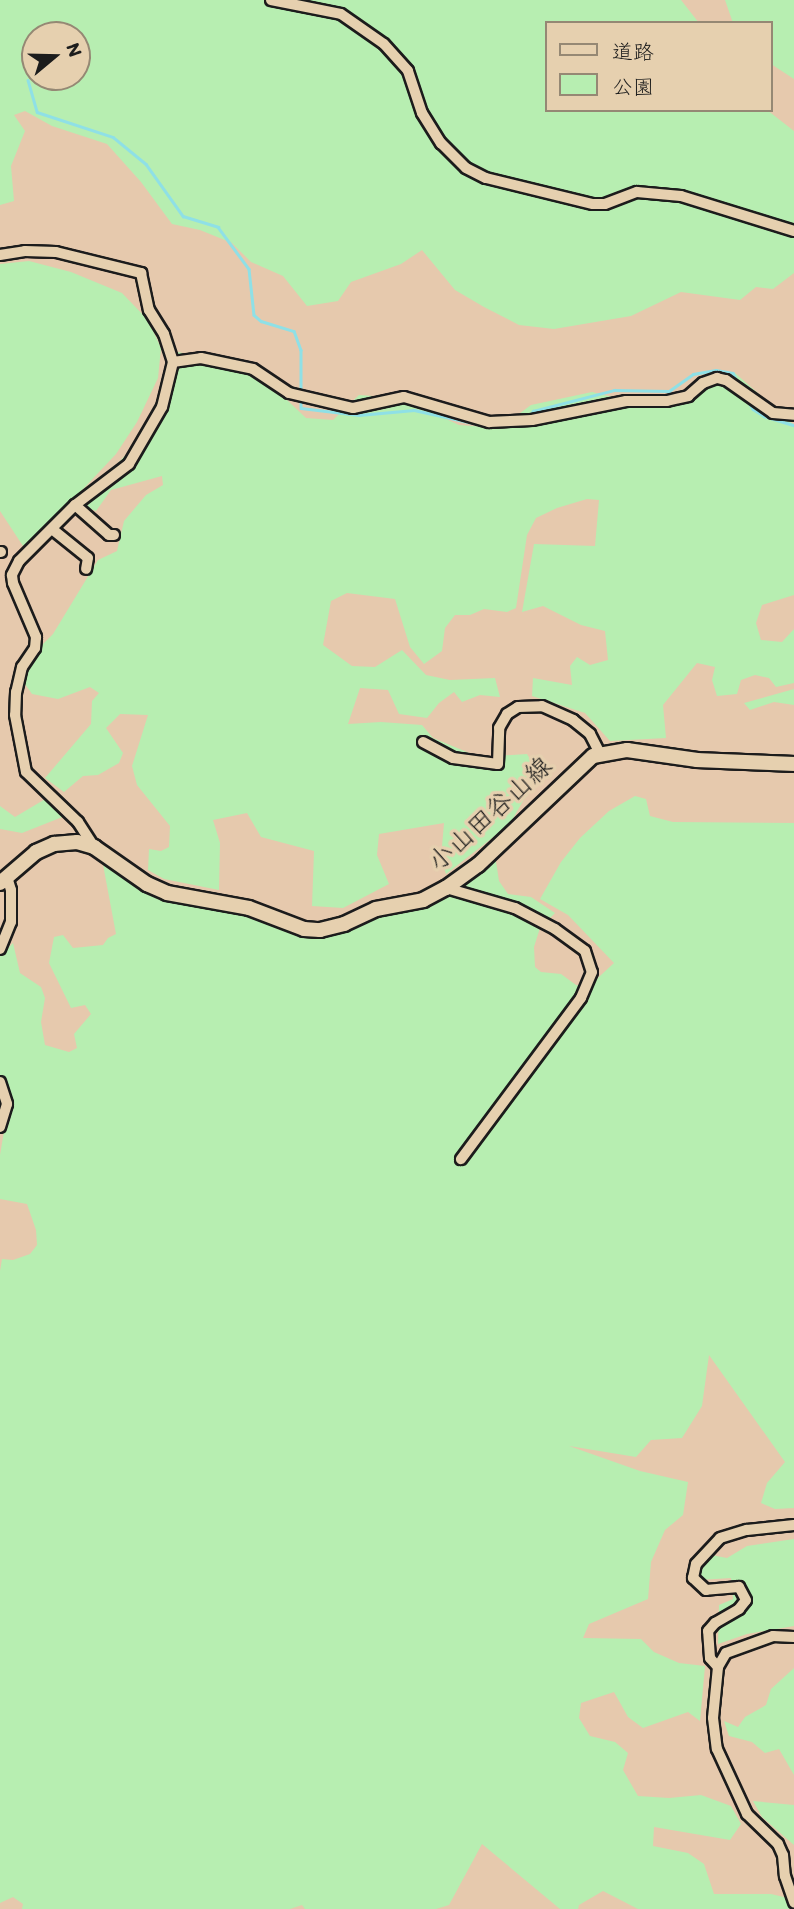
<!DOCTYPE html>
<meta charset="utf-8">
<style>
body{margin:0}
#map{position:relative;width:794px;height:1909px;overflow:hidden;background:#e6c9ad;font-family:Itim,"Klee One",sans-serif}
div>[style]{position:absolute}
.green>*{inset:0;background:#b7eeb1}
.stream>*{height:2.5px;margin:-1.25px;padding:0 1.25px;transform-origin:1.25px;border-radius:1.25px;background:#8fe0e6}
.roads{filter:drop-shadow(2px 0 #1c1c1c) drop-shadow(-2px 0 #1c1c1c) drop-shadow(0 2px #1c1c1c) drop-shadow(0 -2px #1c1c1c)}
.minor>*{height:10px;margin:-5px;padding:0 5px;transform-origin:5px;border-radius:5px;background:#e6d0af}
.secondary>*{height:14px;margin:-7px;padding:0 7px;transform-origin:7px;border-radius:7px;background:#e6d0af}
span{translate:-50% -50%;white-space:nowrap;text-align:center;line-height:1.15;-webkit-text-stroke:7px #e6d0af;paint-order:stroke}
.street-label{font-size:26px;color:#1c1c1c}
.legend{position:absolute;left:545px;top:21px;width:228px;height:91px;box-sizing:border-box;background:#e6d0af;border:2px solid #958874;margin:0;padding:9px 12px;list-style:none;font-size:21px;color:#1c1c1c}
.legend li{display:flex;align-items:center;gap:14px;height:35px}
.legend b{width:35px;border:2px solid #958874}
.north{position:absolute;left:21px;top:21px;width:70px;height:70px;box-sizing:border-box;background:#e6d0af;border:2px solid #958874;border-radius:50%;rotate:71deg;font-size:19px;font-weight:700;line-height:28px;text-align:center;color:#1c1c1c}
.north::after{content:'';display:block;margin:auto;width:24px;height:32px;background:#1c1c1c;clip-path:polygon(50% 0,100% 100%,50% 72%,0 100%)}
</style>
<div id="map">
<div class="green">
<div style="clip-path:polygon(evenodd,0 0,681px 0,699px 23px,547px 23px,547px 110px,767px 110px,794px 131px,794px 273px,773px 289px,756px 287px,740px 300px,681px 292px,631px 316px,554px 329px,519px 325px,484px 307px,455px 290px,422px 250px,401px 264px,351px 282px,338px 301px,307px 306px,283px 276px,251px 262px,232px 243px,200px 230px,172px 224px,141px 182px,107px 144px,52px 126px,25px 111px,14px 115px,25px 131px,11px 166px,14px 201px,0 205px,0 0,35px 35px,77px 35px,77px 77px,35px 77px,35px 35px)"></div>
<div style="clip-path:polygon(725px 0,794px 0,794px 79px,771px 64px,771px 23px,733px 23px)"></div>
<div style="clip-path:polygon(29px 261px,71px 272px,122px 293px,148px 320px,161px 348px,158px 378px,137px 422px,116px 454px,40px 535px,23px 546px,0 511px,0 264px)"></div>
<div style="clip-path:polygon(178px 352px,211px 359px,267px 381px,306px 418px,333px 420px,359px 395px,401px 398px,459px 425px,500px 428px,531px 405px,592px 392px,625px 400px,675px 398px,719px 374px,735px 373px,794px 425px,794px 595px,762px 605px,756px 623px,761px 640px,782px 642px,794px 629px,794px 683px,776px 687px,769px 678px,755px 675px,741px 680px,737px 694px,717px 696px,712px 680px,715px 667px,697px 663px,663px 705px,666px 738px,610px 741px,585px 713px,532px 696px,533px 678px,572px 685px,570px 666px,577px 657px,590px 665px,608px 660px,605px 631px,581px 625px,543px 606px,522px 612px,534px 544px,595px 546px,599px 500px,587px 499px,557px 508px,536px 518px,527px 535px,516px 608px,507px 612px,484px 609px,470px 615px,455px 615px,445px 628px,442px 651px,424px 664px,410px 647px,395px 599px,347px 593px,331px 601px,323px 645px,352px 666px,375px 667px,402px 650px,426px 675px,450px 680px,495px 678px,500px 697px,480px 695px,462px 702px,454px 692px,439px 703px,427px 718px,399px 714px,388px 690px,360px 688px,348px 724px,381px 722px,422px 725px,433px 738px,479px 757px,527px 754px,542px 779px,524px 799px,510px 824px,446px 874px,441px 858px,444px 823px,379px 834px,377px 855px,389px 884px,343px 908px,312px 906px,314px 851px,261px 837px,247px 813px,213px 820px,220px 843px,219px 890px,164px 879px,148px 870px,149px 849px,161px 851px,169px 847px,170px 826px,137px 785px,132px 766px,148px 715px,120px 714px,106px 728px,123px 753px,119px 763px,98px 775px,83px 776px,64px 792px,45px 778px,91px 724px,92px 701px,99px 693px,90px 687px,58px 699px,32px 694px,22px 680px,38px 649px,53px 634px,98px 560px,117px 551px,124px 521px,146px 495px,163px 485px,162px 476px,111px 490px,96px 511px,79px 505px,132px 448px,146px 425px)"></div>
<div style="clip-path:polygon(794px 689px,794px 705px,774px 702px,750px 710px,744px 703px)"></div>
<div style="clip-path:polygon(635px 796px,646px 799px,650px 816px,673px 822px,794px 823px,794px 1508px,775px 1509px,761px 1503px,767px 1483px,785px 1462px,709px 1355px,702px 1406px,682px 1438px,651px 1440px,636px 1457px,569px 1446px,640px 1471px,688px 1482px,683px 1515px,665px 1530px,651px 1562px,648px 1599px,589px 1624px,583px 1638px,641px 1639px,654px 1652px,679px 1663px,705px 1666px,700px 1721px,688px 1712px,643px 1728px,628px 1717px,614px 1692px,581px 1703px,579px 1718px,590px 1736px,615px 1742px,628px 1753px,623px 1770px,638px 1796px,669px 1798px,701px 1795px,731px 1806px,741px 1824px,730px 1840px,654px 1827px,653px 1846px,688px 1853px,704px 1864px,714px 1894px,771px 1894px,792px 1899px,794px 1909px,638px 1909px,603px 1891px,579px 1905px,578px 1909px,560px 1909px,482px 1844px,449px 1905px,436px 1909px,305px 1909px,302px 1905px,290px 1909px,22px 1909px,23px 1904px,13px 1897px,0 1903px,0 1271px,2px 1259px,13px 1260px,30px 1254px,37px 1245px,36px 1230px,27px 1204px,0 1199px,0 1155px,4px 1131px,0 1128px,0 956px,13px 943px,20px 973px,41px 987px,45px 998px,41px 1022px,45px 1045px,69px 1052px,77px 1048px,74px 1034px,91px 1014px,85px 1005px,71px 1008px,49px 963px,54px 937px,63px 935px,73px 948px,103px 945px,108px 938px,116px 934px,101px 854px,164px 888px,305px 933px,385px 899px,431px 893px,495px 855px,499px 881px,508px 894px,531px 897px,555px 913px,540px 928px,534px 947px,535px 967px,541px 972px,561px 974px,576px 985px,588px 987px,614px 963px,568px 915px,540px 899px,561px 862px,580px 838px,609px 811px)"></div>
<div style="clip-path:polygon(47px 798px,70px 814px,22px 833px,0 829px,0 806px,15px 817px)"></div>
<div style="clip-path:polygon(794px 1539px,794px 1626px,747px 1634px,718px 1644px,719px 1605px,733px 1599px,731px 1578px,700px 1580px,701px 1553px,727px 1558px,747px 1546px)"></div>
<div style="clip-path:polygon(794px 1668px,794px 1775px,779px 1749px,765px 1753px,752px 1742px,729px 1736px,724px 1721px,738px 1727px,745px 1717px,766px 1705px,771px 1689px)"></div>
<div style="clip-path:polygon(753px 1801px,794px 1805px,794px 1845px,762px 1817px)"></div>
</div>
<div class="stream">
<div style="left:28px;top:80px;width:33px;rotate:74deg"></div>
<div style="left:37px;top:112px;width:80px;rotate:18.2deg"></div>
<div style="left:113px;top:137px;width:43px;rotate:39.3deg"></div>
<div style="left:146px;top:164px;width:64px;rotate:54.6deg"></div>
<div style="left:183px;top:216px;width:37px;rotate:17deg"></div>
<div style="left:218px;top:227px;width:52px;rotate:53.6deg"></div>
<div style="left:249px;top:269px;width:46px;rotate:83.8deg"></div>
<div style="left:254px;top:315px;width:9px;rotate:41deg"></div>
<div style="left:261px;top:321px;width:34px;rotate:17deg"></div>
<div style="left:294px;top:331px;width:20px;rotate:70deg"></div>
<div style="left:301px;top:350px;width:43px;rotate:90deg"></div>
<div style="left:301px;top:399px;width:9px;rotate:90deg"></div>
<div style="left:301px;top:408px;width:58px;rotate:6.9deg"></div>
<div style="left:359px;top:415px;width:55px;rotate:-5.2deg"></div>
<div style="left:414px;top:410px;width:74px;rotate:12.5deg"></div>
<div style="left:748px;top:401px;width:9px;rotate:58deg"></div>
<div style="left:753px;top:409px;width:13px;rotate:32deg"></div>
<div style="left:764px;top:416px;width:31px;rotate:17deg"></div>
<div style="left:530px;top:415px;width:5px;rotate:-53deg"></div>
<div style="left:533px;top:411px;width:84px;rotate:-14.5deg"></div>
<div style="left:614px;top:390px;width:55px;rotate:1deg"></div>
<div style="left:669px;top:391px;width:29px;rotate:-35deg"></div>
<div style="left:693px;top:374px;width:23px;rotate:-10deg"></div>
<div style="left:716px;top:370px;width:17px;rotate:10deg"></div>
<div style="left:733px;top:373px;width:11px;rotate:63deg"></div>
<div style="left:507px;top:426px;width:14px"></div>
<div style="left:521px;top:426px;width:4px;rotate:-56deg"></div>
</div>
<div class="roads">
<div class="minor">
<div style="left:271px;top:0;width:71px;rotate:11.3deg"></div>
<div style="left:341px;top:14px;width:52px;rotate:34.9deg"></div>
<div style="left:384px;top:44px;width:36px;rotate:48deg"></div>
<div style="left:408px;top:71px;width:44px;rotate:71.6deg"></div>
<div style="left:422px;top:113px;width:36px;rotate:58deg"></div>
<div style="left:441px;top:143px;width:35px;rotate:45deg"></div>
<div style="left:466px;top:168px;width:22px;rotate:27deg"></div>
<div style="left:486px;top:178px;width:110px;rotate:13.7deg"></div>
<div style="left:593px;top:204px;width:12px"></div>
<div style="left:605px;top:204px;width:34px;rotate:-21deg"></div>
<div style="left:637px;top:192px;width:44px;rotate:5.2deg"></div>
<div style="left:681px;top:196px;width:118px;rotate:17.2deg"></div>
<div style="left:0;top:255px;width:25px;rotate:-9deg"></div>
<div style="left:25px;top:251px;width:31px;rotate:2deg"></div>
<div style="left:56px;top:252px;width:88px;rotate:13.9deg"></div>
<div style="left:141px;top:273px;width:38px;rotate:78deg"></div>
<div style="left:149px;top:310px;width:28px;rotate:58deg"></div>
<div style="left:164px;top:334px;width:29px;rotate:72deg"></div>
<div style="left:173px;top:362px;width:46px;rotate:103.7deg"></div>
<div style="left:162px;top:407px;width:66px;rotate:120.1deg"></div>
<div style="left:129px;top:464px;width:68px;rotate:142.8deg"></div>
<div style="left:75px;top:505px;width:79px;rotate:135deg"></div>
<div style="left:19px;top:561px;width:16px;rotate:117deg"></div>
<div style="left:12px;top:575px;width:8px;rotate:83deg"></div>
<div style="left:13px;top:583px;width:59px;rotate:66.9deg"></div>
<div style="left:36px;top:637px;width:11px;rotate:95deg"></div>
<div style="left:35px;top:648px;width:23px;rotate:124deg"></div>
<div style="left:22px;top:667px;width:26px;rotate:103deg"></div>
<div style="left:16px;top:692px;width:23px;rotate:92deg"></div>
<div style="left:15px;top:715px;width:58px;rotate:79.1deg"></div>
<div style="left:26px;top:772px;width:72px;rotate:43.9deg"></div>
<div style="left:78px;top:822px;width:30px;rotate:57deg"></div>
<div style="left:173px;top:362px;width:28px;rotate:-8deg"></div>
<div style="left:201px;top:358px;width:53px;rotate:11.9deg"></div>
<div style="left:253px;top:369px;width:43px;rotate:33.7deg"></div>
<div style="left:289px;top:393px;width:66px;rotate:13.2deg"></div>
<div style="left:353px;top:408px;width:52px;rotate:-12.2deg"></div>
<div style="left:404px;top:397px;width:89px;rotate:16.4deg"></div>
<div style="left:489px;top:422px;width:43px;rotate:-2.7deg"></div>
<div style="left:532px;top:420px;width:96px;rotate:-11.4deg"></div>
<div style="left:626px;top:401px;width:41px"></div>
<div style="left:667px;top:401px;width:22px;rotate:-13deg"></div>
<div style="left:688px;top:396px;width:20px;rotate:-41deg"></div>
<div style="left:703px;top:383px;width:15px;rotate:-20deg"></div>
<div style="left:717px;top:378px;width:9px;rotate:13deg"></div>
<div style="left:726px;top:380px;width:57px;rotate:35.1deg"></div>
<div style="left:773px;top:413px;width:21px;rotate:5deg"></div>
<div style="left:75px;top:505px;width:45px;rotate:41.4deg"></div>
<div style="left:109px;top:535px;width:5px"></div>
<div style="left:52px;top:529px;width:46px;rotate:38.9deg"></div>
<div style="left:88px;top:558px;width:11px;rotate:100deg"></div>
<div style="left:0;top:552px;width:1px"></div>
<div style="left:423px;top:742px;width:34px;rotate:28deg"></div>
<div style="left:453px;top:758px;width:45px;rotate:7.6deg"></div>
<div style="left:498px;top:764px;width:36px;rotate:-88deg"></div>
<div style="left:499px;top:728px;width:16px;rotate:-60deg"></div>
<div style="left:507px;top:714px;width:13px;rotate:-32deg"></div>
<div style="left:518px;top:707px;width:24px;rotate:-2deg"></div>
<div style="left:542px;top:706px;width:34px;rotate:24deg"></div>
<div style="left:573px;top:720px;width:22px;rotate:39deg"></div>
<div style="left:590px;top:734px;width:22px;rotate:63deg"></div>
<div style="left:446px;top:888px;width:72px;rotate:16.2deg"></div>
<div style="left:515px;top:908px;width:45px;rotate:27.7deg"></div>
<div style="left:555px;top:929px;width:37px;rotate:36deg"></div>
<div style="left:585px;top:951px;width:22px;rotate:72deg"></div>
<div style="left:592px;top:972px;width:28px;rotate:113deg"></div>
<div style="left:581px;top:998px;width:201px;rotate:126.7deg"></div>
<div style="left:0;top:949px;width:29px;rotate:-68deg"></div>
<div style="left:11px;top:922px;width:32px;rotate:-90deg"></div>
<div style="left:11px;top:890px;width:14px;rotate:-107deg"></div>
<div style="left:0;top:1082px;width:23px;rotate:72deg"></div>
<div style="left:7px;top:1104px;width:24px;rotate:107deg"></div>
<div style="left:794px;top:1637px;width:21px;rotate:-177deg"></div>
<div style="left:773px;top:1636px;width:50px;rotate:160.1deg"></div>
<div style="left:726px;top:1653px;width:16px;rotate:120deg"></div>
<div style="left:718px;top:1667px;width:51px;rotate:95.6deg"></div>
<div style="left:713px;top:1718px;width:31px;rotate:83deg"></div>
<div style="left:717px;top:1749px;width:72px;rotate:65.2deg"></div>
<div style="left:747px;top:1814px;width:43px;rotate:44.1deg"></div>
<div style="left:778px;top:1844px;width:12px;rotate:66deg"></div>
<div style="left:783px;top:1855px;width:21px;rotate:85deg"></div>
<div style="left:785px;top:1876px;width:28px;rotate:71deg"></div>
<div style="left:718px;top:1667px;width:12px;rotate:-132deg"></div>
<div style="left:710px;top:1658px;width:27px;rotate:-94deg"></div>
<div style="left:708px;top:1631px;width:11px;rotate:-49deg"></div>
<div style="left:715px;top:1623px;width:28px;rotate:-30deg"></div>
<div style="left:739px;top:1609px;width:11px;rotate:-52deg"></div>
<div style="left:746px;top:1600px;width:15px;rotate:-118deg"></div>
<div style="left:739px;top:1587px;width:33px;rotate:175deg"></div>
<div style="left:706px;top:1590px;width:18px;rotate:-137deg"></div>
<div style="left:693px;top:1578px;width:14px;rotate:-78deg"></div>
<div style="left:696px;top:1564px;width:35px;rotate:-47deg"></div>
<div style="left:720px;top:1538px;width:28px;rotate:-17deg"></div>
<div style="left:747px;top:1530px;width:47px;rotate:-6.1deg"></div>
</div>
<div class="secondary">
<div style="left:0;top:883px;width:48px;rotate:-40.7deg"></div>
<div style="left:36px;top:852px;width:20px;rotate:-24deg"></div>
<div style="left:54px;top:844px;width:23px;rotate:-5deg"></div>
<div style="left:77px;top:842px;width:18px;rotate:16deg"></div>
<div style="left:94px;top:847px;width:65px;rotate:34.9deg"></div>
<div style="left:147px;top:884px;width:22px;rotate:24deg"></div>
<div style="left:167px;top:893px;width:83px;rotate:10.4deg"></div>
<div style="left:249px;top:908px;width:59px;rotate:20.9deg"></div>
<div style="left:304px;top:929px;width:16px;rotate:4deg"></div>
<div style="left:320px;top:930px;width:25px;rotate:-14deg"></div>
<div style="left:344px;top:924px;width:35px;rotate:-25deg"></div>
<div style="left:376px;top:909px;width:48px;rotate:-10.8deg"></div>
<div style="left:423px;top:900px;width:26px;rotate:-28deg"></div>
<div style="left:446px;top:888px;width:39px;rotate:-36deg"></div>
<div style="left:478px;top:865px;width:158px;rotate:-43.5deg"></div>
<div style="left:593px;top:756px;width:35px;rotate:-10deg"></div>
<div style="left:627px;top:750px;width:71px;rotate:8.1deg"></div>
<div style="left:697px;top:760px;width:97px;rotate:2.4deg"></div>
</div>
</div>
<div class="street-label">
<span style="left:490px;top:814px;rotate:-42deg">小山田谷山線</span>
</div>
<ul class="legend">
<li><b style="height:9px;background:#e6d0af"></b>道路</li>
<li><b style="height:19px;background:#b7eeb1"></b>公園</li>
</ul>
<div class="north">N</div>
</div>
